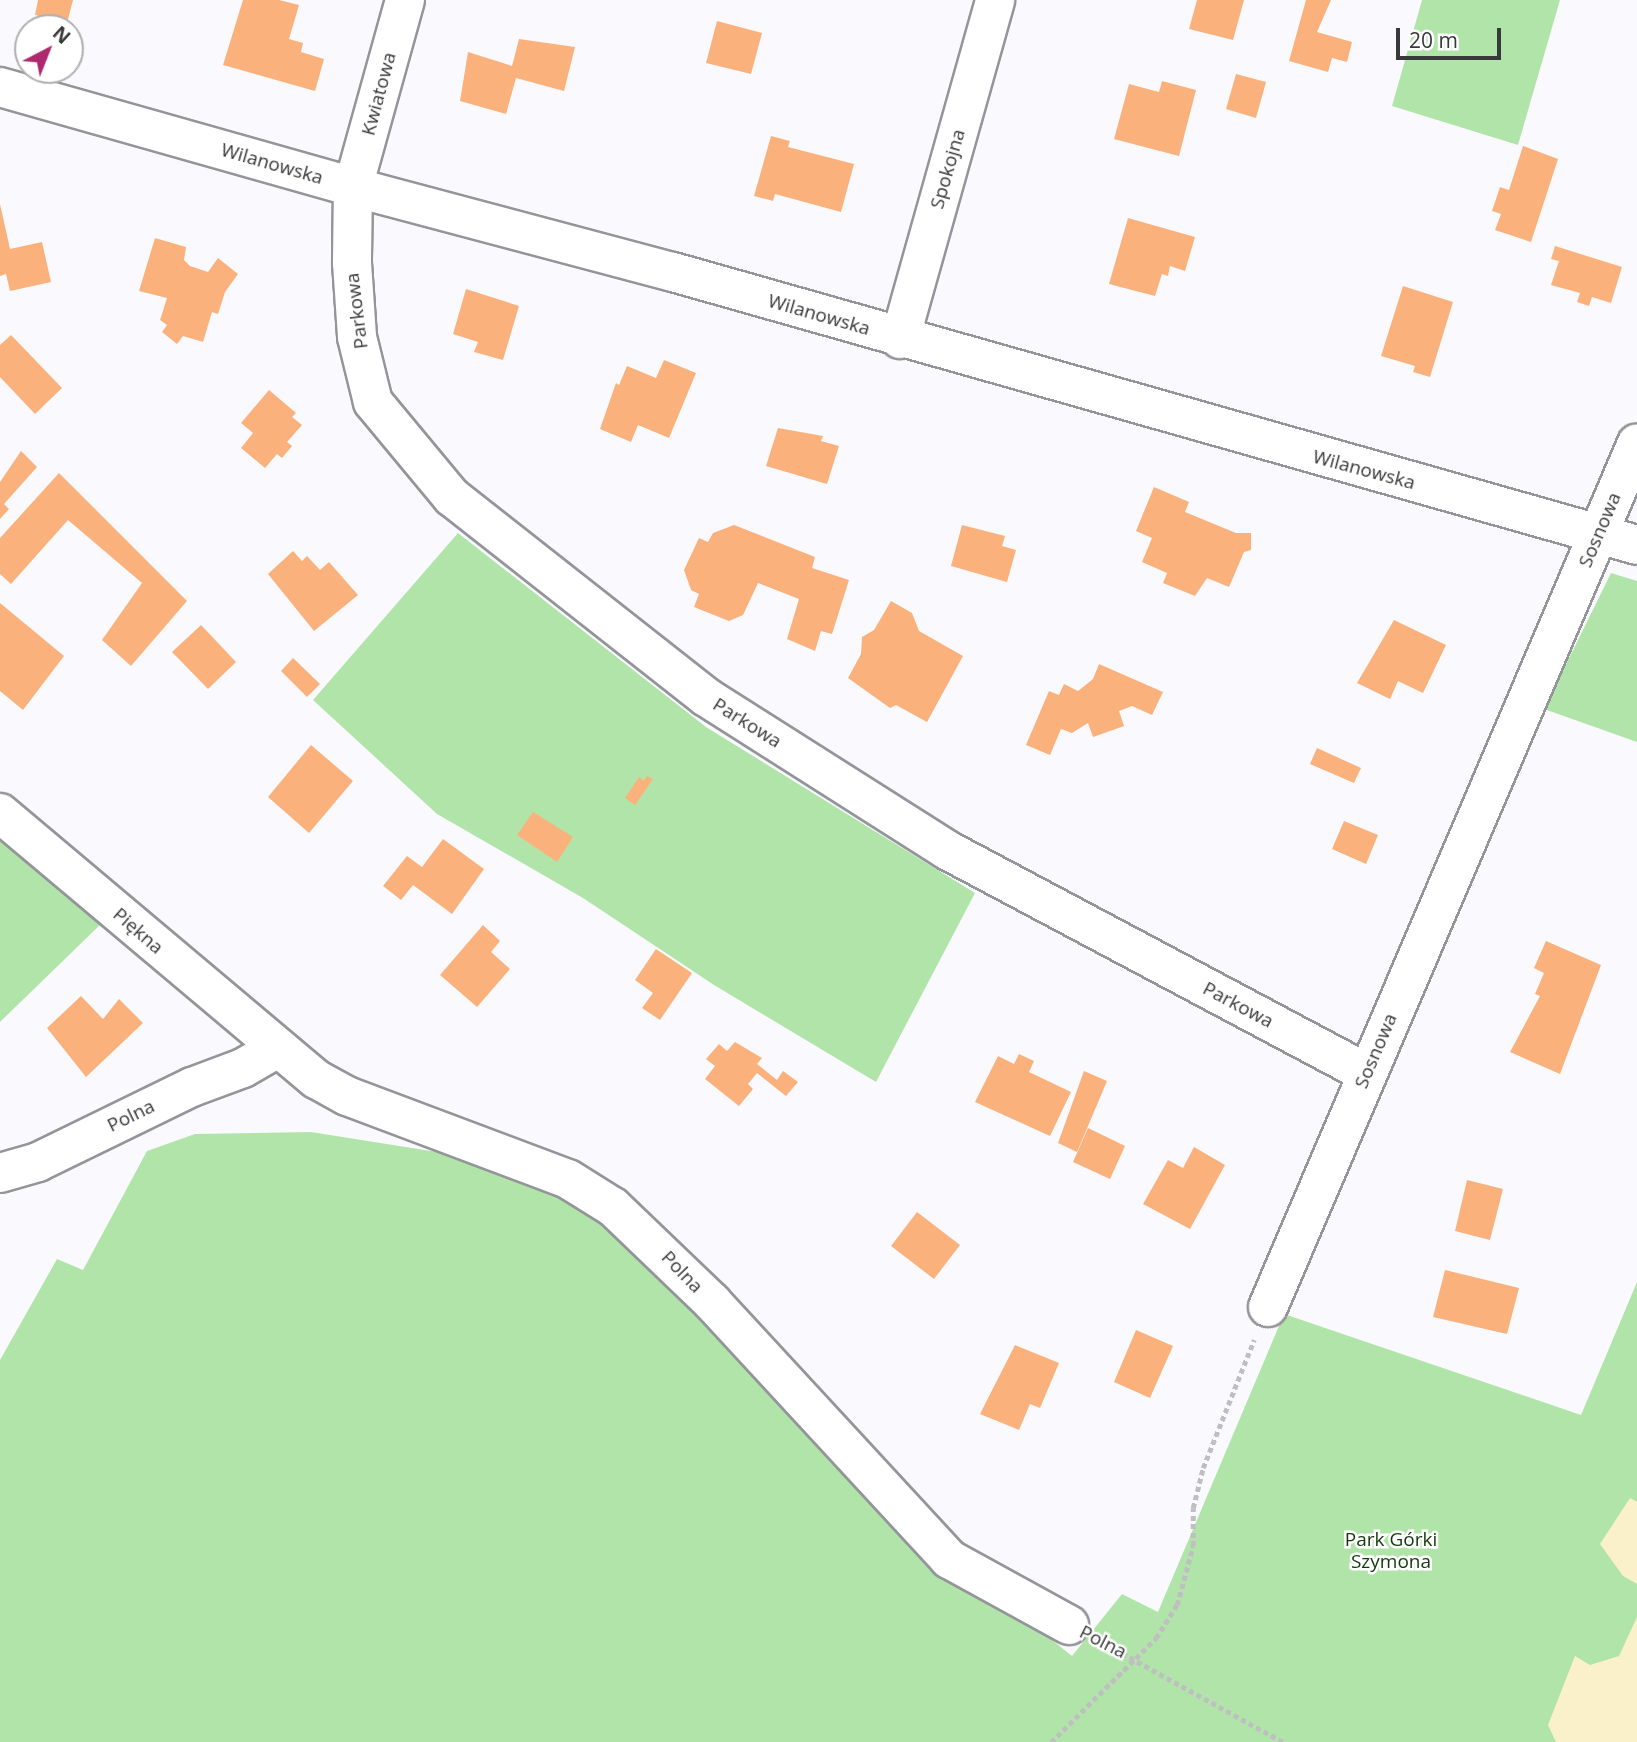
<!DOCTYPE html>
<meta charset="utf-8">
<style>
body{margin:0}
#map{position:relative;width:1637px;height:1742px;overflow:hidden;background:#fafafe;font-family:"Open Sans",sans-serif}
div>[style]{position:absolute}
.green>*{inset:0;background:#b1e4a8}
.sand>*{inset:0;background:#faf1cb}
.building>*{inset:0;background:#fbb17c}
.path>*{height:4.5px;margin-top:-2.25px;transform-origin:0;background:repeating-linear-gradient(90deg,#bfbfc2 0 5px,transparent 0 8.5px)}
.roads{filter:drop-shadow(2px 0 #94949b) drop-shadow(-2px 0 #94949b) drop-shadow(0 2px #94949b) drop-shadow(0 -2px #94949b)}
.street>*{height:38px;margin:-19px;padding:0 19px;transform-origin:19px;border-radius:19px;background:#fff}
span{translate:-50% -50%;white-space:nowrap;text-align:center;line-height:1.15;-webkit-text-stroke:5px #fff;paint-order:stroke}
.street-label{font-size:19px;color:#39393b}
.park-label{font-size:19px;color:#12390c}
.north{position:absolute;left:14px;top:14px;width:70px;height:70px;box-sizing:border-box;background:#fff;border:2px solid #b0b0b1;border-radius:50%;rotate:42deg;font-size:19px;font-weight:700;line-height:28px;text-align:center;color:#39393b}
.north::after{content:'';display:block;margin:auto;width:24px;height:32px;background:#af296f;clip-path:polygon(50% 0,100% 100%,50% 72%,0 100%)}
.scale{position:absolute;left:1396px;top:28px;width:105px;height:32px;box-sizing:border-box;border:4px solid #39393b;border-top:0;padding-left:9px;font-size:21px;line-height:24px;white-space:nowrap;color:#39393b;-webkit-text-stroke:5px #fff;paint-order:stroke}
</style>
<div id="map">
<div class="green">
<div style="clip-path:polygon(1422px 0,1560px 0,1518px 145px,1392px 106px)"></div>
<div style="clip-path:polygon(458px 533px,706px 727px,975px 893px,876px 1082px,714px 985px,583px 898px,437px 814px,313px 700px)"></div>
<div style="clip-path:polygon(1611px 573px,1637px 581px,1637px 742px,1544px 709px)"></div>
<div style="clip-path:polygon(0 839px,103px 922px,0 1022px)"></div>
<div style="clip-path:polygon(311px 1132px,500px 1162px,623px 1233px,782px 1401px,831px 1463px,1072px 1656px,1122px 1594px,1158px 1612px,1284px 1314px,1581px 1415px,1637px 1282px,1637px 1742px,0 1742px,0 1360px,57px 1259px,83px 1270px,147px 1151px,195px 1134px)"></div>
</div>
<div class="sand">
<div style="clip-path:polygon(1630px 1498px,1637px 1502px,1637px 1584px,1623px 1576px,1600px 1544px)"></div>
<div style="clip-path:polygon(1637px 1617px,1637px 1742px,1556px 1742px,1548px 1725px,1575px 1656px,1590px 1665px,1619px 1656px)"></div>
</div>
<div class="building">
<div style="clip-path:polygon(38px 0,73px 0,67px 23px,35px 15px)"></div>
<div style="clip-path:polygon(243px 0,279px 0,299px 5px,289px 39px,303px 43px,301px 52px,324px 59px,315px 91px,223px 65px)"></div>
<div style="clip-path:polygon(1197px 0,1244px 0,1233px 40px,1189px 29px)"></div>
<div style="clip-path:polygon(1306px 0,1331px 0,1317px 32px,1352px 42px,1347px 62px,1332px 58px,1328px 72px,1289px 61px)"></div>
<div style="clip-path:polygon(717px 21px,762px 33px,751px 74px,706px 63px)"></div>
<div style="clip-path:polygon(519px 39px,575px 47px,564px 91px,516px 78px,506px 114px,460px 101px,468px 52px,512px 66px)"></div>
<div style="clip-path:polygon(1236px 74px,1266px 82px,1256px 118px,1226px 109px)"></div>
<div style="clip-path:polygon(1162px 81px,1196px 90px,1179px 156px,1114px 139px,1129px 84px,1159px 92px)"></div>
<div style="clip-path:polygon(771px 136px,790px 141px,788px 147px,854px 164px,841px 212px,775px 194px,773px 201px,754px 196px)"></div>
<div style="clip-path:polygon(1523px 146px,1558px 159px,1531px 242px,1495px 230px,1501px 214px,1492px 211px,1500px 187px,1509px 190px)"></div>
<div style="clip-path:polygon(0 204px,10px 249px,42px 242px,51px 282px,10px 291px,6px 274px,0 276px)"></div>
<div style="clip-path:polygon(1128px 218px,1195px 237px,1185px 271px,1170px 266px,1168px 276px,1162px 274px,1155px 296px,1109px 284px)"></div>
<div style="clip-path:polygon(155px 238px,186px 247px,184px 260px,190px 266px,208px 272px,218px 258px,238px 274px,225px 292px,218px 314px,212px 312px,203px 342px,183px 336px,177px 344px,162px 332px,167px 325px,160px 320px,167px 298px,139px 291px)"></div>
<div style="clip-path:polygon(1555px 246px,1622px 267px,1611px 303px,1592px 297px,1589px 306px,1577px 302px,1580px 293px,1551px 285px,1559px 261px,1551px 259px)"></div>
<div style="clip-path:polygon(1403px 286px,1453px 302px,1430px 377px,1413px 372px,1415px 366px,1381px 356px)"></div>
<div style="clip-path:polygon(466px 289px,519px 306px,503px 360px,474px 352px,478px 342px,453px 334px)"></div>
<div style="clip-path:polygon(11px 335px,62px 388px,35px 414px,0 377px,0 345px)"></div>
<div style="clip-path:polygon(664px 360px,696px 373px,669px 438px,638px 425px,631px 442px,600px 429px,616px 383px,619px 385px,627px 366px,656px 378px)"></div>
<div style="clip-path:polygon(269px 390px,296px 413px,292px 417px,302px 425px,287px 442px,292px 446px,282px 458px,277px 454px,265px 468px,241px 448px,253px 433px,241px 423px)"></div>
<div style="clip-path:polygon(778px 428px,823px 436px,821px 441px,839px 446px,827px 484px,766px 466px)"></div>
<div style="clip-path:polygon(21px 451px,37px 467px,4px 504px,9px 509px,0 519px,0 482px)"></div>
<div style="clip-path:polygon(59px 473px,187px 601px,131px 666px,102px 640px,142px 583px,68px 520px,11px 584px,0 574px,0 538px)"></div>
<div style="clip-path:polygon(1154px 487px,1189px 502px,1185px 512px,1236px 533px,1251px 533px,1251px 550px,1244px 552px,1229px 587px,1207px 578px,1195px 596px,1163px 583px,1167px 573px,1142px 562px,1152px 538px,1136px 531px)"></div>
<div style="clip-path:polygon(734px 525px,815px 557px,812px 568px,849px 580px,832px 634px,821px 631px,815px 651px,787px 639px,799px 599px,758px 583px,743px 615px,729px 621px,694px 607px,699px 594px,691px 590px,684px 570px,699px 538px,708px 542px,713px 533px)"></div>
<div style="clip-path:polygon(962px 525px,1005px 536px,1002px 546px,1016px 550px,1007px 582px,951px 566px)"></div>
<div style="clip-path:polygon(293px 551px,302px 561px,307px 556px,320px 570px,329px 562px,358px 595px,314px 631px,268px 574px)"></div>
<div style="clip-path:polygon(891px 601px,912px 613px,919px 631px,963px 656px,927px 722px,896px 705px,890px 708px,848px 678px,861px 654px,862px 637px,874px 630px)"></div>
<div style="clip-path:polygon(0 603px,64px 656px,23px 710px,0 691px)"></div>
<div style="clip-path:polygon(1394px 620px,1446px 645px,1423px 693px,1398px 681px,1390px 699px,1357px 683px)"></div>
<div style="clip-path:polygon(201px 625px,236px 662px,208px 689px,172px 652px)"></div>
<div style="clip-path:polygon(293px 658px,320px 684px,307px 697px,281px 671px)"></div>
<div style="clip-path:polygon(1099px 664px,1163px 692px,1152px 715px,1132px 706px,1119px 711px,1124px 726px,1093px 737px,1088px 723px,1072px 733px,1061px 729px,1050px 755px,1026px 745px,1049px 691px,1059px 695px,1064px 684px,1078px 691px,1093px 679px)"></div>
<div style="clip-path:polygon(311px 745px,353px 781px,309px 833px,268px 797px)"></div>
<div style="clip-path:polygon(1317px 748px,1361px 768px,1354px 783px,1310px 764px)"></div>
<div style="clip-path:polygon(647px 776px,653px 779px,635px 805px,625px 798px,639px 777px,644px 781px)"></div>
<div style="clip-path:polygon(533px 812px,573px 837px,557px 862px,517px 835px)"></div>
<div style="clip-path:polygon(1344px 821px,1378px 835px,1366px 864px,1332px 849px)"></div>
<div style="clip-path:polygon(443px 839px,484px 869px,452px 914px,413px 885px,401px 900px,383px 886px,407px 856px,422px 867px)"></div>
<div style="clip-path:polygon(483px 925px,500px 941px,491px 952px,510px 969px,477px 1007px,440px 975px)"></div>
<div style="clip-path:polygon(1546px 941px,1601px 965px,1560px 1074px,1510px 1052px,1540px 996px,1535px 994px,1544px 973px,1534px 968px)"></div>
<div style="clip-path:polygon(656px 949px,692px 973px,660px 1020px,642px 1008px,653px 993px,635px 980px)"></div>
<div style="clip-path:polygon(81px 996px,103px 1019px,119px 999px,143px 1023px,86px 1077px,47px 1028px)"></div>
<div style="clip-path:polygon(735px 1042px,762px 1058px,757px 1064px,777px 1080px,783px 1071px,798px 1082px,786px 1096px,757px 1073px,748px 1084px,753px 1089px,739px 1106px,705px 1079px,715px 1066px,706px 1059px,719px 1044px,727px 1051px)"></div>
<div style="clip-path:polygon(1019px 1054px,1034px 1061px,1029px 1072px,1071px 1092px,1050px 1136px,975px 1102px,998px 1056px,1014px 1064px)"></div>
<div style="clip-path:polygon(1084px 1071px,1107px 1081px,1077px 1152px,1058px 1143px)"></div>
<div style="clip-path:polygon(1088px 1128px,1125px 1146px,1110px 1179px,1073px 1162px)"></div>
<div style="clip-path:polygon(1194px 1147px,1225px 1165px,1190px 1229px,1143px 1204px,1168px 1160px,1183px 1168px)"></div>
<div style="clip-path:polygon(1467px 1180px,1503px 1189px,1490px 1240px,1455px 1231px)"></div>
<div style="clip-path:polygon(917px 1212px,960px 1245px,934px 1279px,891px 1246px)"></div>
<div style="clip-path:polygon(1445px 1270px,1519px 1288px,1507px 1334px,1433px 1317px)"></div>
<div style="clip-path:polygon(1136px 1330px,1173px 1346px,1150px 1398px,1114px 1382px)"></div>
<div style="clip-path:polygon(1015px 1345px,1059px 1363px,1040px 1408px,1030px 1404px,1019px 1430px,980px 1414px)"></div>
</div>
<div class="path">
<div style="left:1100px;top:1641px;width:209px;rotate:28.9deg"></div>
<div style="left:1051px;top:1742px;width:148px;rotate:-44.7deg"></div>
<div style="left:1156px;top:1638px;width:39px;rotate:-58deg"></div>
<div style="left:1177px;top:1605px;width:61px;rotate:-74.8deg"></div>
<div style="left:1193px;top:1546px;width:38px;rotate:-90deg"></div>
<div style="left:1193px;top:1508px;width:41px;rotate:-76deg"></div>
<div style="left:1203px;top:1468px;width:138px;rotate:-68.3deg"></div>
</div>
<div class="roads">
<div class="street">
<div style="left:405px;top:0;width:194px;rotate:105.5deg"></div>
<div style="left:353px;top:187px;width:76px;rotate:90.8deg"></div>
<div style="left:352px;top:263px;width:74px;rotate:86.1deg"></div>
<div style="left:357px;top:337px;width:67px;rotate:76.2deg"></div>
<div style="left:373px;top:402px;width:124px;rotate:50.3deg"></div>
<div style="left:452px;top:497px;width:323px;rotate:38.2deg"></div>
<div style="left:706px;top:697px;width:285px;rotate:32.4deg"></div>
<div style="left:947px;top:850px;width:475px;rotate:28deg"></div>
<div style="left:0;top:87px;width:367px;rotate:15.8deg"></div>
<div style="left:353px;top:187px;width:331px;rotate:14.9deg"></div>
<div style="left:673px;top:272px;width:1002px;rotate:15.81deg"></div>
<div style="left:900px;top:339px;width:352px;rotate:-74.3deg"></div>
<div style="left:0;top:813px;width:413px;rotate:40.1deg"></div>
<div style="left:316px;top:1079px;width:35px;rotate:29deg"></div>
<div style="left:347px;top:1096px;width:236px;rotate:20.6deg"></div>
<div style="left:568px;top:1179px;width:53px;rotate:31.9deg"></div>
<div style="left:613px;top:1207px;width:137px;rotate:43.8deg"></div>
<div style="left:712px;top:1302px;width:350px;rotate:47.3deg"></div>
<div style="left:949px;top:1559px;width:137px;rotate:28.8deg"></div>
<div style="left:0;top:1173px;width:40px;rotate:-16deg"></div>
<div style="left:38px;top:1162px;width:171px;rotate:-26deg"></div>
<div style="left:192px;top:1087px;width:54px;rotate:-20.4deg"></div>
<div style="left:243px;top:1068px;width:38px;rotate:-30deg"></div>
<div style="left:1268px;top:1307px;width:939px;rotate:-66.87deg"></div>
</div>
</div>
<div class="street-label">
<span style="left:379px;top:94px;rotate:-75deg">Kwiatowa</span>
<span style="left:272px;top:164px;rotate:16deg">Wilanowska</span>
<span style="left:948px;top:169px;rotate:-74deg">Spokojna</span>
<span style="left:357px;top:311px;rotate:-97deg">Parkowa</span>
<span style="left:819px;top:315px;rotate:16deg">Wilanowska</span>
<span style="left:1364px;top:470px;rotate:15deg">Wilanowska</span>
<span style="left:1600px;top:530px;rotate:-67deg">Sosnowa</span>
<span style="left:747px;top:723px;rotate:32deg">Parkowa</span>
<span style="left:138px;top:931px;rotate:41deg">Piękna</span>
<span style="left:1238px;top:1005px;rotate:28deg">Parkowa</span>
<span style="left:1376px;top:1051px;rotate:-67deg">Sosnowa</span>
<span style="left:131px;top:1116px;rotate:-26deg">Polna</span>
<span style="left:682px;top:1272px;rotate:46deg">Polna</span>
<span style="left:1103px;top:1642px;rotate:27deg">Polna</span>
</div>
<div class="park-label">
<span style="left:1391px;top:1551px">Park Górki<br>Szymona</span>
</div>
<div class="north">N</div>
<div class="scale">20 m</div>
</div>
